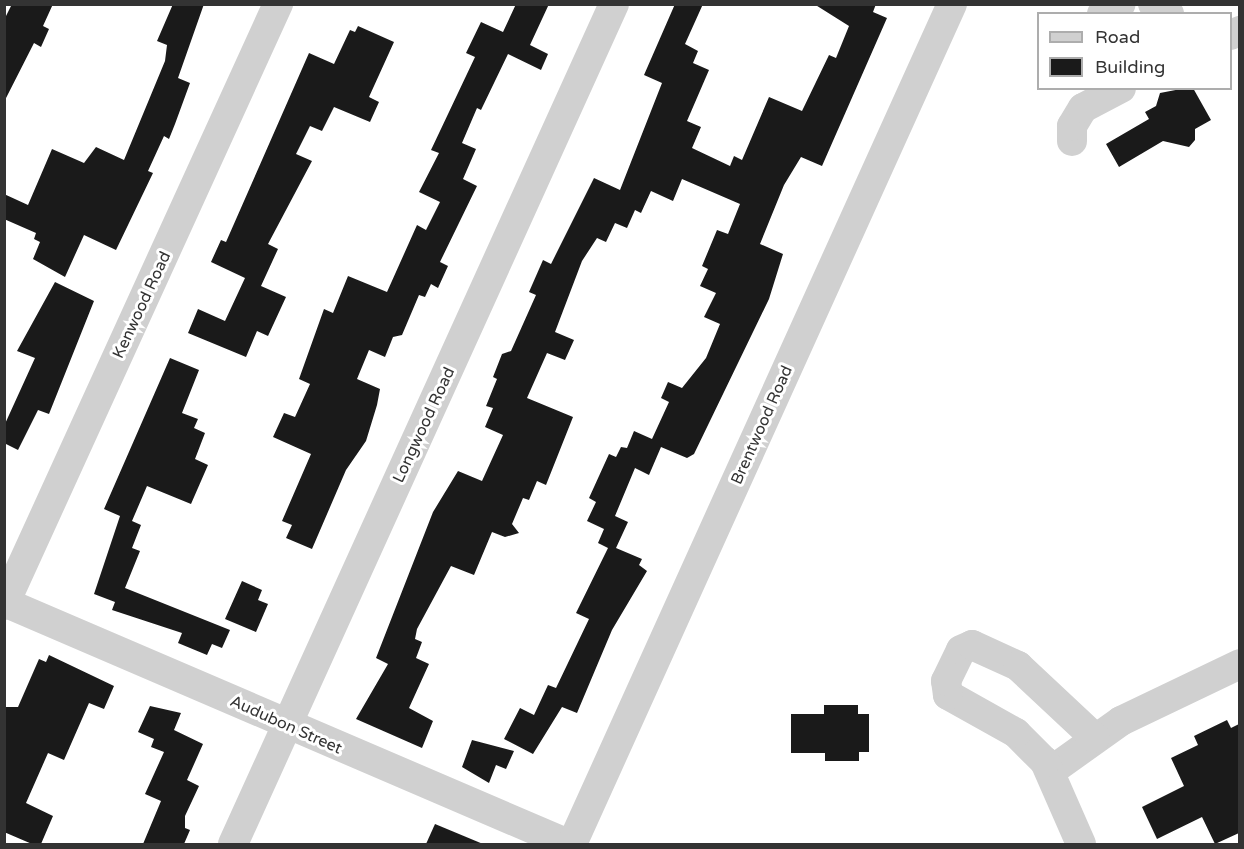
<!DOCTYPE html>
<style>
body{margin:0}
#map{position:relative;width:1244px;height:849px;overflow:hidden;background:#fff;font-family:"Varela Round",sans-serif}
div>[style]{position:absolute}
.building>*{inset:0;background:#1a1a1a}
.minor>*{height:30px;margin:-15px;padding:0 15px;transform-origin:15px;border-radius:15px;background:#d0d0d0}
span{translate:-50% -50%;white-space:nowrap;text-align:center;line-height:1.15;-webkit-text-stroke:6px #fff;paint-order:stroke}
.street-label{font-size:16px;color:#333}
.frame{position:absolute;inset:0;border:6px solid #333;pointer-events:none}
.legend{position:absolute;left:1037px;top:12px;width:195px;height:78px;box-sizing:border-box;background:#fff;border:2px solid #adadad;margin:0;padding:8px 10px;list-style:none;font-size:18px;color:#333}
.legend li{display:flex;align-items:center;gap:12px;height:30px}
.legend b{width:30px;border:2px solid #adadad}
</style>
<div id="map">
<div class="building">
<div style="clip-path:polygon(12px 4px,53px 4px,43px 26px,49px 29px,41px 47px,34px 43px,4px 102px,4px 20px)"></div>
<div style="clip-path:polygon(173px 4px,204px 4px,178px 78px,190px 83px,175px 124px,169px 139px,164px 136px,148px 171px,153px 173px,116px 250px,84px 235px,65px 277px,33px 259px,40px 242px,34px 239px,36px 233px,4px 219px,4px 194px,28px 205px,52px 149px,84px 163px,96px 147px,124px 160px,165px 61px,167px 45px,157px 41px)"></div>
<div style="clip-path:polygon(516px 4px,549px 4px,530px 45px,548px 54px,541px 70px,508px 54px,481px 110px,477px 108px,462px 143px,476px 149px,463px 179px,477px 186px,440px 262px,448px 266px,438px 288px,431px 284px,425px 297px,419px 295px,402px 335px,393px 337px,385px 357px,369px 350px,357px 379px,380px 389px,377px 405px,366px 441px,346px 470px,312px 549px,286px 538px,292px 525px,282px 521px,311px 454px,273px 437px,284px 413px,295px 417px,310px 384px,299px 379px,324px 309px,333px 313px,348px 276px,387px 292px,417px 225px,426px 230px,440px 202px,419px 192px,439px 153px,431px 150px,475px 57px,466px 53px,481px 22px,503px 32px)"></div>
<div style="clip-path:polygon(675px 4px,703px 4px,685px 44px,698px 51px,693px 63px,709px 70px,687px 121px,701px 127px,692px 148px,730px 166px,734px 156px,742px 160px,769px 97px,802px 111px,829px 55px,836px 58px,849px 26px,814px 4px,876px 4px,873px 12px,887px 18px,822px 166px,801px 157px,784px 185px,760px 244px,783px 254px,769px 299px,694px 454px,687px 458px,661px 447px,649px 475px,635px 468px,615px 516px,628px 522px,616px 548px,642px 559px,639px 565px,647px 571px,612px 630px,577px 713px,562px 707px,533px 754px,504px 739px,520px 708px,534px 715px,548px 685px,556px 688px,589px 619px,576px 613px,608px 548px,598px 543px,604px 529px,587px 521px,596px 502px,589px 498px,609px 454px,616px 457px,621px 447px,627px 448px,634px 431px,652px 439px,669px 402px,661px 398px,668px 382px,682px 388px,706px 358px,720px 324px,704px 317px,716px 293px,700px 286px,708px 269px,702px 266px,717px 230px,728px 234px,740px 204px,682px 179px,673px 201px,651px 191px,641px 213px,635px 210px,627px 228px,615px 223px,606px 242px,597px 238px,582px 261px,555px 332px,574px 340px,565px 360px,547px 353px,527px 398px,573px 417px,546px 485px,537px 481px,529px 500px,523px 498px,512px 524px,519px 533px,505px 537px,492px 532px,474px 575px,451px 566px,417px 629px,415px 639px,422px 642px,416px 658px,429px 664px,409px 708px,433px 721px,422px 748px,356px 719px,388px 664px,376px 658px,433px 512px,458px 471px,482px 481px,503px 435px,485px 427px,493px 408px,486px 406px,497px 379px,493px 377px,502px 354px,511px 351px,536px 295px,529px 292px,543px 260px,551px 264px,594px 178px,620px 190px,662px 83px,644px 75px)"></div>
<div style="clip-path:polygon(358px 26px,394px 42px,369px 97px,379px 102px,370px 122px,334px 107px,322px 131px,310px 126px,296px 154px,312px 161px,268px 244px,278px 249px,261px 286px,286px 297px,268px 336px,257px 331px,246px 357px,188px 333px,198px 309px,225px 321px,245px 278px,211px 262px,221px 240px,226px 242px,309px 53px,334px 64px,350px 30px,355px 32px)"></div>
<div style="clip-path:polygon(1186px 88px,1193px 88px,1211px 120px,1195px 129px,1195px 140px,1189px 147px,1163px 141px,1119px 167px,1106px 144px,1149px 119px,1145px 112px,1156px 106px,1160px 93px)"></div>
<div style="clip-path:polygon(55px 282px,94px 301px,49px 414px,38px 410px,18px 450px,4px 443px,4px 426px,35px 358px,17px 351px)"></div>
<div style="clip-path:polygon(170px 358px,199px 370px,182px 413px,198px 419px,194px 428px,205px 433px,195px 459px,208px 465px,191px 504px,147px 486px,132px 521px,141px 525px,132px 548px,140px 551px,125px 588px,230px 630px,222px 648px,212px 644px,207px 655px,178px 643px,182px 633px,112px 610px,115px 602px,94px 594px,120px 516px,104px 509px)"></div>
<div style="clip-path:polygon(242px 581px,262px 590px,258px 600px,268px 604px,256px 632px,225px 619px)"></div>
<div style="clip-path:polygon(49px 655px,114px 686px,104px 709px,89px 703px,64px 760px,48px 753px,26px 803px,53px 816px,41px 844px,32px 844px,4px 832px,4px 707px,18px 707px,39px 659px,46px 662px)"></div>
<div style="clip-path:polygon(824px 705px,858px 705px,858px 714px,869px 714px,869px 752px,859px 752px,859px 761px,825px 761px,825px 753px,791px 753px,791px 714px,824px 714px)"></div>
<div style="clip-path:polygon(150px 706px,181px 713px,174px 730px,203px 744px,187px 780px,199px 786px,185px 816px,185px 828px,190px 830px,184px 844px,143px 844px,161px 801px,145px 794px,164px 752px,151px 747px,154px 739px,138px 732px)"></div>
<div style="clip-path:polygon(1227px 720px,1231px 728px,1239px 724px,1239px 833px,1215px 844px,1202px 817px,1157px 839px,1142px 807px,1184px 786px,1171px 758px,1198px 745px,1194px 736px)"></div>
<div style="clip-path:polygon(472px 740px,514px 751px,506px 769px,496px 765px,489px 783px,462px 767px)"></div>
<div style="clip-path:polygon(435px 824px,483px 844px,426px 844px)"></div>
</div>
<div class="minor">
<div style="left:1153px;top:4px;width:19px;rotate:32deg"></div>
<div style="left:1102px;top:14px;width:21px;rotate:-28deg"></div>
<div style="left:1230px;top:35px;width:11px;rotate:-22deg"></div>
<div style="left:1072px;top:141px;width:15px;rotate:-90deg"></div>
<div style="left:1072px;top:126px;width:21px;rotate:-59deg"></div>
<div style="left:1083px;top:108px;width:43px;rotate:-27.8deg"></div>
<div style="left:4px;top:602px;width:614px;rotate:23.22deg"></div>
<div style="left:4px;top:605px;width:661px;rotate:-65.49deg"></div>
<div style="left:1051px;top:771px;width:86px;rotate:-35.5deg"></div>
<div style="left:1121px;top:721px;width:132px;rotate:-25.6deg"></div>
<div style="left:233px;top:844px;width:922px;rotate:-65.6deg"></div>
<div style="left:572px;top:844px;width:922px;rotate:-65.66deg"></div>
<div style="left:1081px;top:844px;width:90px;rotate:-113.7deg"></div>
<div style="left:1045px;top:762px;width:41px;rotate:-135deg"></div>
<div style="left:1016px;top:733px;width:78px;rotate:-150.8deg"></div>
<div style="left:948px;top:695px;width:14px;rotate:-98deg"></div>
<div style="left:946px;top:681px;width:34px;rotate:-64deg"></div>
<div style="left:961px;top:650px;width:12px;rotate:-24deg"></div>
<div style="left:972px;top:645px;width:51px;rotate:24.5deg"></div>
<div style="left:1018px;top:666px;width:105px;rotate:43.1deg"></div>
</div>
<div class="street-label">
<span style="left:142px;top:305px;rotate:-65deg">Kenwood Road</span>
<span style="left:424px;top:425px;rotate:-65deg">Longwood Road</span>
<span style="left:762px;top:425px;rotate:-66deg">Brentwood Road</span>
<span style="left:286px;top:725px;rotate:24deg">Audubon Street</span>
</div>
<div class="frame"></div>
<ul class="legend">
<li><b style="height:8px;background:#d0d0d0"></b>Road</li>
<li><b style="height:16px;background:#1a1a1a"></b>Building</li>
</ul>
</div>
